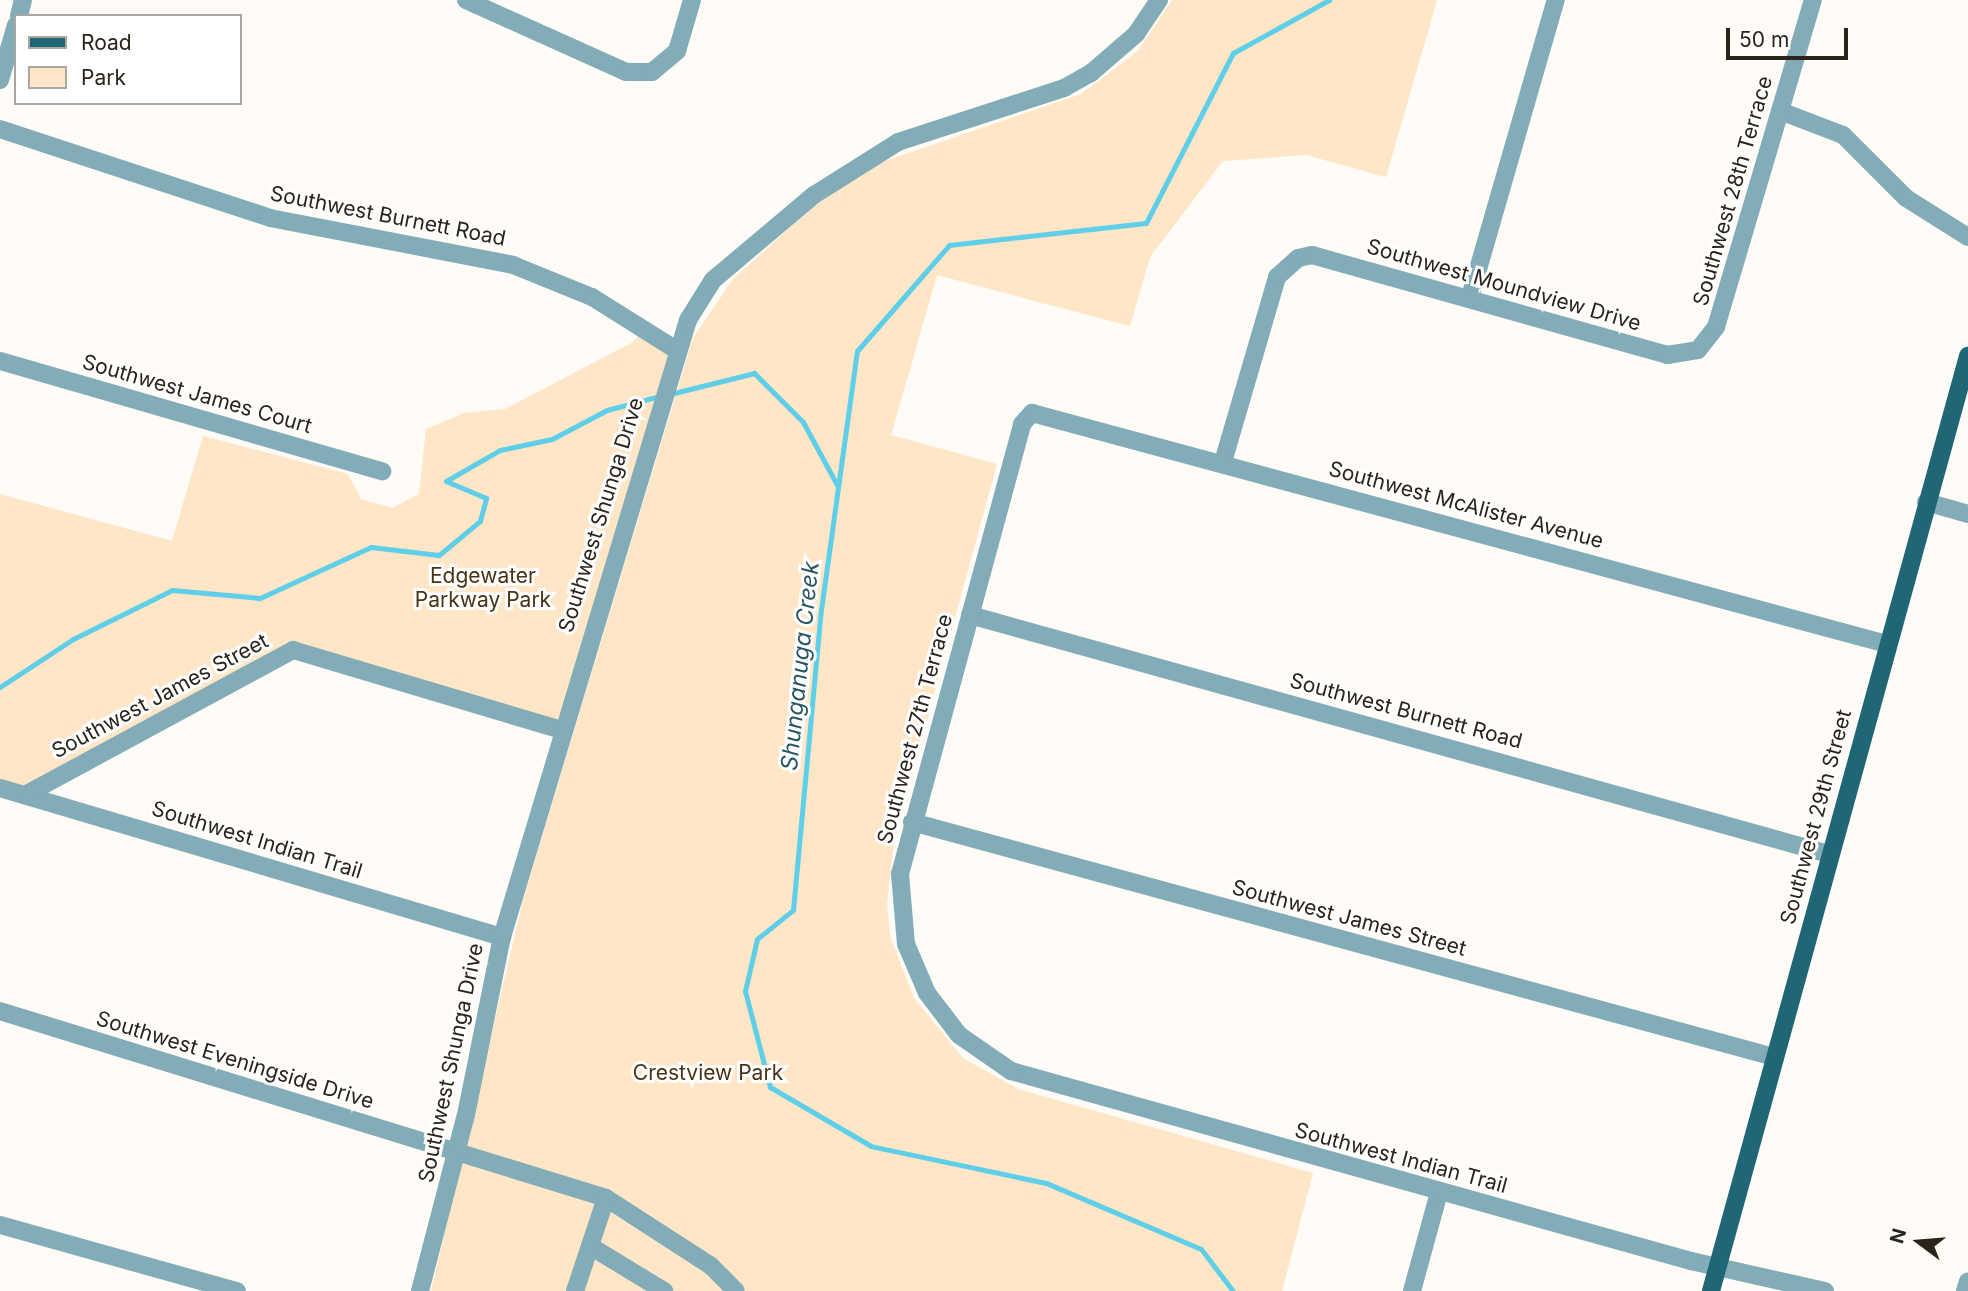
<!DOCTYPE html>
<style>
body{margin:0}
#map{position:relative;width:1968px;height:1291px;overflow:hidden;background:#fffbf6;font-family:Inter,sans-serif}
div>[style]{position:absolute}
.green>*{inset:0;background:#fee6c7}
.stream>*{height:5px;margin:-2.5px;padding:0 2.5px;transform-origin:2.5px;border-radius:2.5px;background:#5fcee8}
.minor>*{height:18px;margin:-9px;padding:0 9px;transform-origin:9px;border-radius:9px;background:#82acb7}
.major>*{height:18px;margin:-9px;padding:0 9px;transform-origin:9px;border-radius:9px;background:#1f6776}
span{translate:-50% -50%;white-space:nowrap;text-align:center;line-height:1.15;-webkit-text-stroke:6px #fff;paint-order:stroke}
.street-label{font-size:21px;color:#2b241a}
.park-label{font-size:21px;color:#483314}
.water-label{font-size:23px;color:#275662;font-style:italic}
.legend{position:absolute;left:14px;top:14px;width:228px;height:91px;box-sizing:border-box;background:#fff;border:2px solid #aaa7a3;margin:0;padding:9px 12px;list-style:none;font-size:21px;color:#2b241a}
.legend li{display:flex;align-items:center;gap:14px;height:35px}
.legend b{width:35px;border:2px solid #aaa7a3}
.north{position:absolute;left:1884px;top:1207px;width:70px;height:70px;-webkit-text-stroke:5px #fff;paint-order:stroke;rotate:286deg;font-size:19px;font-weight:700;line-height:28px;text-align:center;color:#2b241a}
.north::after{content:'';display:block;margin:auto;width:24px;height:32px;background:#2b241a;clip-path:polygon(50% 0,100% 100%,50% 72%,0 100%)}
.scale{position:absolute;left:1726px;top:28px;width:122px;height:32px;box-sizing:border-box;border:4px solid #2b241a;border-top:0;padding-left:9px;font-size:21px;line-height:24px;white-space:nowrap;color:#2b241a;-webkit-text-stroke:5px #fff;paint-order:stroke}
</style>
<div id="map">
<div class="green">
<div style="clip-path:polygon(1172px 0,1437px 0,1386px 177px,1306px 155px,1223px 161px,1150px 257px,1130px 326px,937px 275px,891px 435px,997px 464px,894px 841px,887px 904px,890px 936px,914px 998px,963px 1058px,1018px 1089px,1313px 1173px,1282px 1291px,431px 1291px,524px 896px,693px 338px,733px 279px,815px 205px,879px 163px,1081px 94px,1138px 51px)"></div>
<div style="clip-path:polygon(644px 329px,675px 349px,561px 730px,293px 650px,25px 795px,0 788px,0 494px,172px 541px,203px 436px,348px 474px,361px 499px,392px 508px,419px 494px,426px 429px,464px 413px,505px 409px,633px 342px)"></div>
</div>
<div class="stream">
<div style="left:670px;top:394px;width:87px;rotate:-14deg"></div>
<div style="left:754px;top:373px;width:69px;rotate:45deg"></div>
<div style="left:803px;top:422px;width:72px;rotate:61.6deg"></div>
<div style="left:0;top:687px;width:87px;rotate:-33.3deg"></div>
<div style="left:73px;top:639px;width:110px;rotate:-26.3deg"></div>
<div style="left:172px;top:590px;width:88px;rotate:5.2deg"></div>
<div style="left:260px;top:598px;width:122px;rotate:-24.7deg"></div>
<div style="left:371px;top:547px;width:68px;rotate:6.7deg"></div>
<div style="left:439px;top:555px;width:53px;rotate:-39.7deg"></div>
<div style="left:480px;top:521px;width:24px;rotate:-75deg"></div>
<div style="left:486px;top:498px;width:43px;rotate:-157deg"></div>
<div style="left:446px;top:481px;width:62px;rotate:-29.9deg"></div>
<div style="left:500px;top:450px;width:53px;rotate:-11.9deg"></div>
<div style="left:552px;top:439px;width:62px;rotate:-27.8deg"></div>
<div style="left:607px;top:410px;width:55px;rotate:-14.8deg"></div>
<div style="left:1233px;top:1291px;width:53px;rotate:-127.3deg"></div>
<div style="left:1201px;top:1249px;width:168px;rotate:-156.9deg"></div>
<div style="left:1046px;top:1183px;width:179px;rotate:-168.1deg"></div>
<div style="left:871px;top:1146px;width:117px;rotate:-149.7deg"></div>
<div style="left:770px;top:1087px;width:99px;rotate:-104.6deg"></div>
<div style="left:745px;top:991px;width:53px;rotate:-77deg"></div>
<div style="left:757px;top:939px;width:46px;rotate:-38.9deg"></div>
<div style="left:793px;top:910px;width:301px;rotate:-84.7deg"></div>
<div style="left:821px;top:610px;width:261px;rotate:-82.1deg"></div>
<div style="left:857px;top:351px;width:140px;rotate:-49deg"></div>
<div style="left:949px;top:245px;width:198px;rotate:-6.4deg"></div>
<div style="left:1146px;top:223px;width:191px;rotate:-62.9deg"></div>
<div style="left:1233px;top:53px;width:110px;rotate:-28.9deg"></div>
</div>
<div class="minor">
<div style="left:466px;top:0;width:175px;rotate:24.2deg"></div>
<div style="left:626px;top:72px;width:26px"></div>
<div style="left:652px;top:72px;width:33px;rotate:-40deg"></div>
<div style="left:677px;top:51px;width:53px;rotate:-73.6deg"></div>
<div style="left:19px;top:16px;width:16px;rotate:-76deg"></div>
<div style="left:0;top:80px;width:57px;rotate:-73.8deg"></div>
<div style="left:1780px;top:111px;width:67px;rotate:20.9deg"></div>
<div style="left:1843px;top:135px;width:89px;rotate:45deg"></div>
<div style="left:1906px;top:198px;width:73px;rotate:32.2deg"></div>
<div style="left:0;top:129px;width:284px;rotate:18.2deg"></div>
<div style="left:270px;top:218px;width:248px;rotate:10.9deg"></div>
<div style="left:513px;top:265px;width:85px;rotate:22.1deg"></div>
<div style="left:592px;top:297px;width:98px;rotate:32.1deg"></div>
<div style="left:1470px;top:297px;width:309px;rotate:-73.9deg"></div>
<div style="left:0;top:361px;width:398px;rotate:16.1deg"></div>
<div style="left:1223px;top:462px;width:193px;rotate:-73.7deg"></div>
<div style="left:1277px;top:277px;width:28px;rotate:-42deg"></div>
<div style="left:1298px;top:258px;width:14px;rotate:-12deg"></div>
<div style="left:1312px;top:255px;width:369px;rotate:15.7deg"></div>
<div style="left:1667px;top:355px;width:31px;rotate:-9deg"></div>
<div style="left:1698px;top:350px;width:29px;rotate:-52deg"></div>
<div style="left:1716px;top:327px;width:341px;rotate:-73.5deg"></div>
<div style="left:1926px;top:502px;width:44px;rotate:15.9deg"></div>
<div style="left:970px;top:615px;width:892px;rotate:15.55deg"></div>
<div style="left:0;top:788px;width:524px;rotate:16.53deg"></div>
<div style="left:25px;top:795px;width:305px;rotate:-28.4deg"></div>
<div style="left:293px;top:650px;width:280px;rotate:16.6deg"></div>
<div style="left:912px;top:822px;width:893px;rotate:15.25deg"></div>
<div style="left:0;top:1011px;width:634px;rotate:17.15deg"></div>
<div style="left:606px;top:1198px;width:125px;rotate:32.9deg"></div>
<div style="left:711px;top:1266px;width:35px;rotate:45deg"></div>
<div style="left:0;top:1225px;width:246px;rotate:15.6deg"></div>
<div style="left:590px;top:1246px;width:87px;rotate:31.3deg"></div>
<div style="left:420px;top:1291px;width:182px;rotate:-75.4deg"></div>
<div style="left:466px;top:1115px;width:182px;rotate:-78.6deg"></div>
<div style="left:502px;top:937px;width:644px;rotate:-73.22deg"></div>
<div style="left:688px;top:320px;width:47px;rotate:-58deg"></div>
<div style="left:713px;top:280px;width:132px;rotate:-40.1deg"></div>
<div style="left:814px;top:195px;width:99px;rotate:-32.2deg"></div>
<div style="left:898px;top:142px;width:175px;rotate:-18deg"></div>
<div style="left:1064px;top:88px;width:31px;rotate:-29deg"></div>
<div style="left:1091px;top:73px;width:60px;rotate:-40.9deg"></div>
<div style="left:1136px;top:34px;width:41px;rotate:-55.9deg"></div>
<div style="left:575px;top:1291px;width:98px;rotate:-71.6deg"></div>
<div style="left:1412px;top:1291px;width:103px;rotate:-74.7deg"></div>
<div style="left:1825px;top:1291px;width:137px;rotate:-167.4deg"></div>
<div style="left:1691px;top:1261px;width:706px;rotate:-164.39deg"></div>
<div style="left:1011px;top:1071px;width:63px;rotate:-145.3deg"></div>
<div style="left:959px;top:1035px;width:53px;rotate:-127.3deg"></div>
<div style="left:927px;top:993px;width:53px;rotate:-113.2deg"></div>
<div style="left:906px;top:944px;width:70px;rotate:-94.9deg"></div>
<div style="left:900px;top:874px;width:466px;rotate:-74.8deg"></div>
<div style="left:1022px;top:424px;width:15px;rotate:-48deg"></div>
<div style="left:1032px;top:413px;width:886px;rotate:15.12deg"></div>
<div style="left:1965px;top:1291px;width:10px;rotate:-73deg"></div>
</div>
<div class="major">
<div style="left:1711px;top:1291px;width:970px;rotate:-74.63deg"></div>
</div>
<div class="street-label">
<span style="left:1733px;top:191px;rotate:-74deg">Southwest 28th Terrace</span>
<span style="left:388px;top:216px;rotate:11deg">Southwest Burnett Road</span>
<span style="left:1504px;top:285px;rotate:16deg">Southwest Moundview Drive</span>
<span style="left:197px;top:394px;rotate:16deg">Southwest James Court</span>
<span style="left:1466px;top:505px;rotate:15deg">Southwest McAlister Avenue</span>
<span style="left:601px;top:515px;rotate:-73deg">Southwest Shunga Drive</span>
<span style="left:160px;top:696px;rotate:-28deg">Southwest James Street</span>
<span style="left:1406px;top:711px;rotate:15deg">Southwest Burnett Road</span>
<span style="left:915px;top:729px;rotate:-75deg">Southwest 27th Terrace</span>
<span style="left:1816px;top:817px;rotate:-75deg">Southwest 29th Street</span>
<span style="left:257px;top:840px;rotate:17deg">Southwest Indian Trail</span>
<span style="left:1349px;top:918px;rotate:15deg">Southwest James Street</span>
<span style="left:235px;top:1060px;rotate:17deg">Southwest Eveningside Drive</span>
<span style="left:451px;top:1063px;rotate:-78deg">Southwest Shunga Drive</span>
<span style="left:1401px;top:1158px;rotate:15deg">Southwest Indian Trail</span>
</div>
<div class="park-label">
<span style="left:483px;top:588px">Edgewater<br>Parkway Park</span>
<span style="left:708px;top:1073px">Crestview Park</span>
</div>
<div class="water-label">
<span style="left:800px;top:666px;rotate:-84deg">Shunganuga Creek</span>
</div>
<ul class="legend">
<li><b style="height:9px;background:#1f6776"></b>Road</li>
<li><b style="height:19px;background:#fee6c7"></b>Park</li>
</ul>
<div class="north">N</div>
<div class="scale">50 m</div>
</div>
